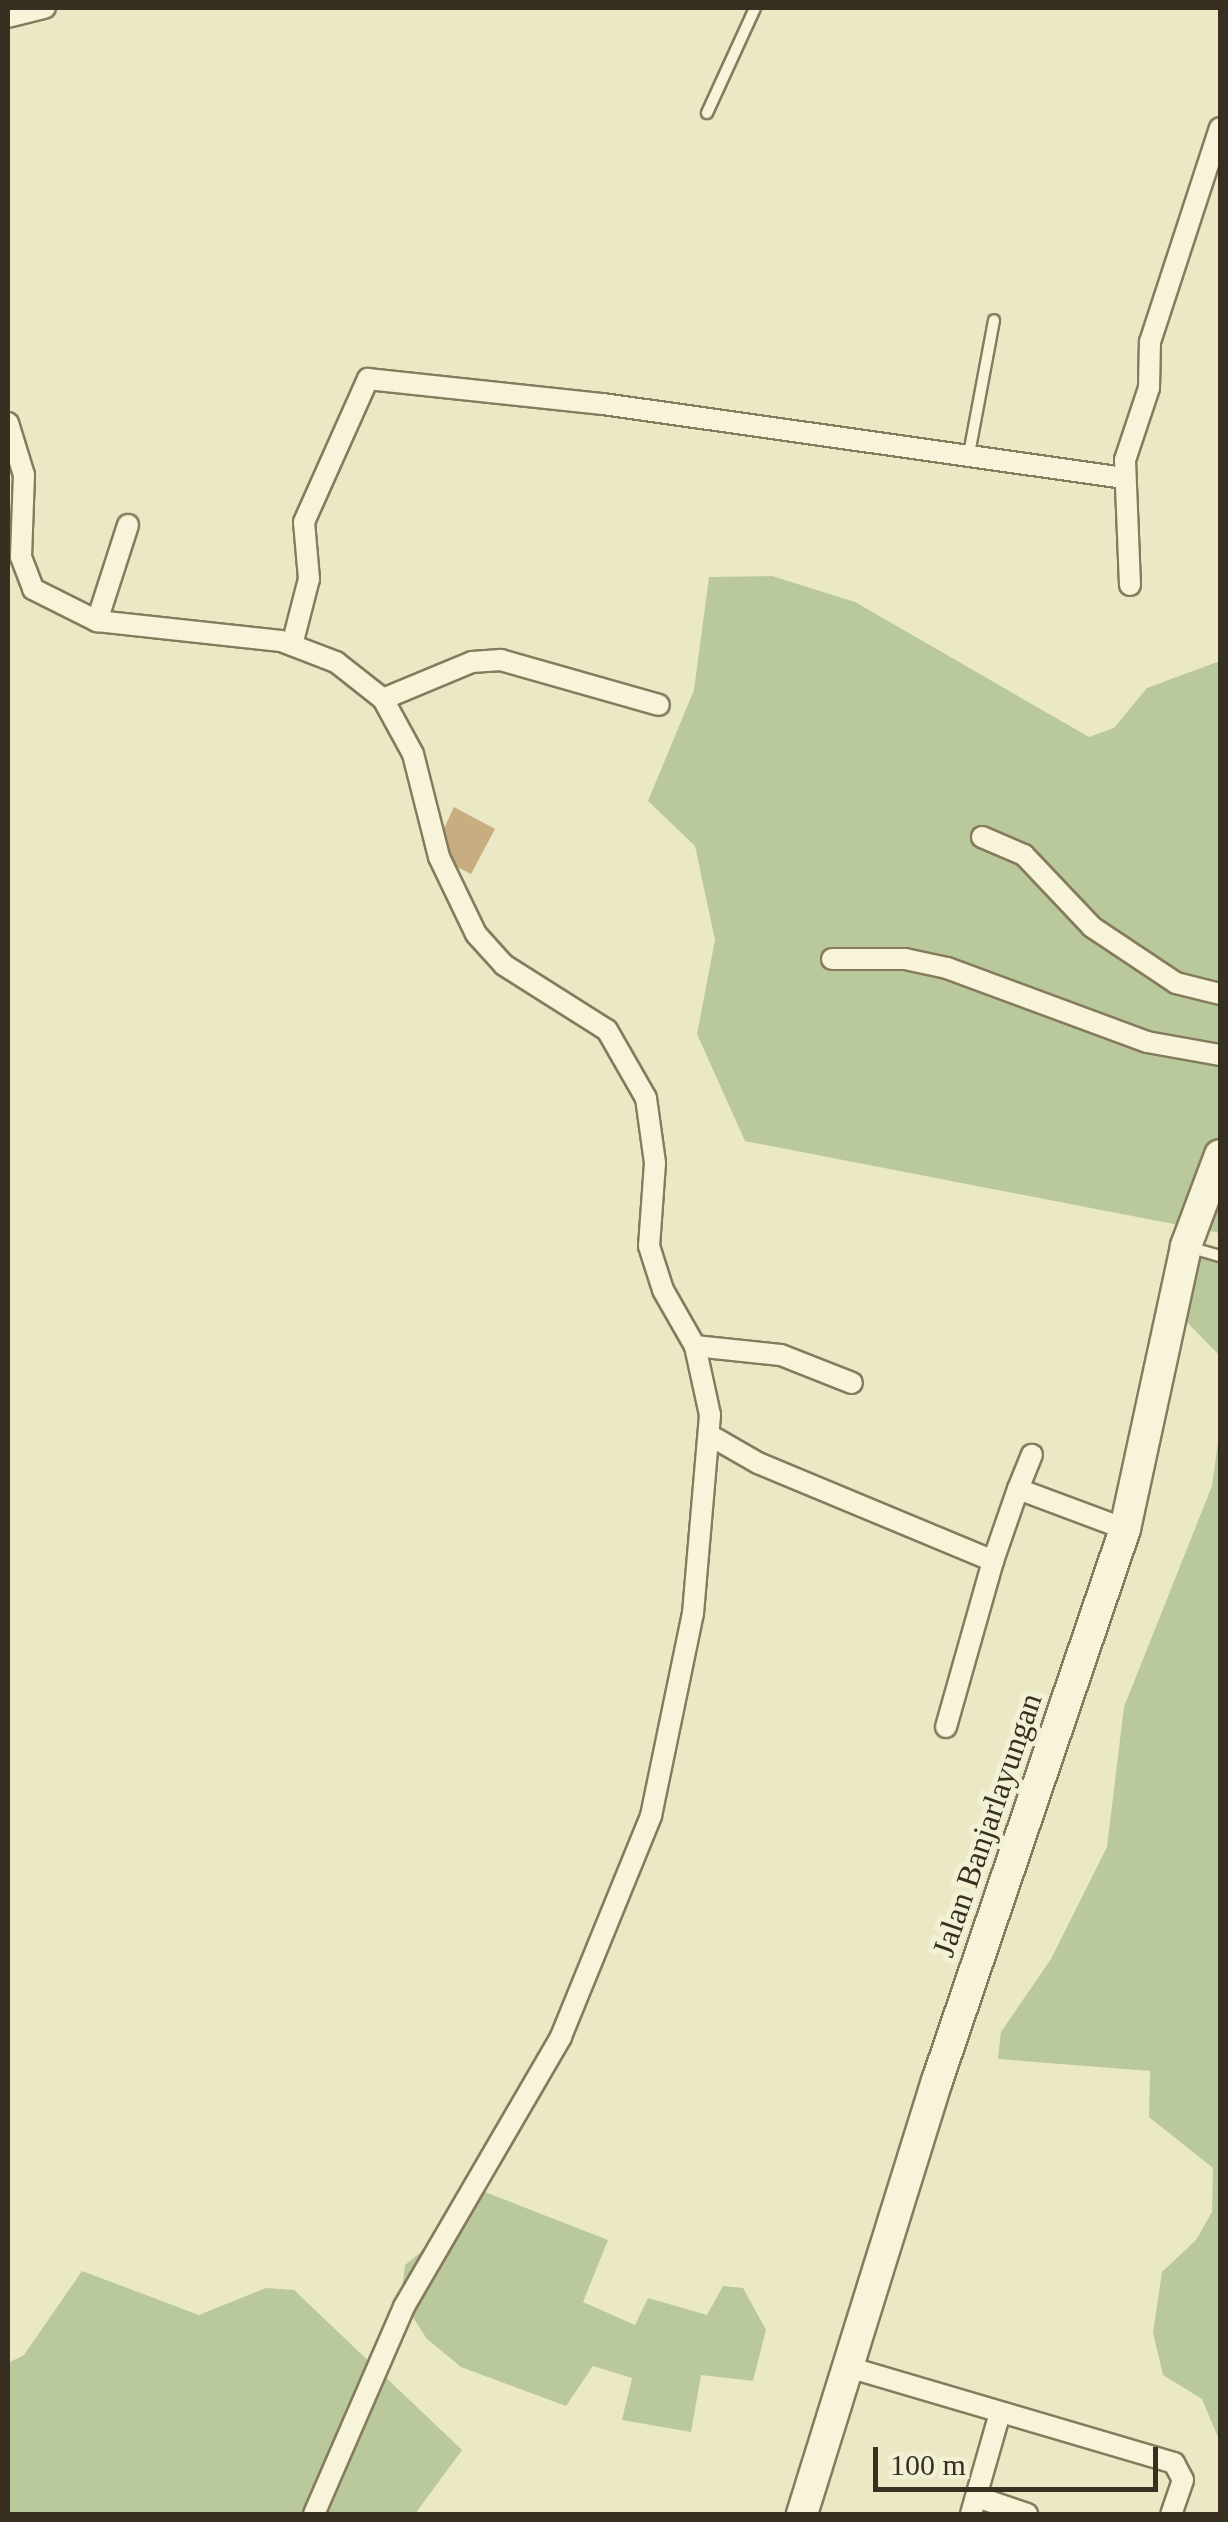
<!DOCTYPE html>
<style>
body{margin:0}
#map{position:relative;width:1228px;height:2522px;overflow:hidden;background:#ebe8c6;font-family:Georgia,serif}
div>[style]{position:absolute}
.green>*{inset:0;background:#b9c99b}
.building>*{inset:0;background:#c7ad7f}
.roads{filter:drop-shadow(2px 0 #857b5d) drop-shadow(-2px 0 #857b5d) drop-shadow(0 2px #857b5d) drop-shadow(0 -2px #857b5d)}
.lane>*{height:10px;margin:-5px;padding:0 5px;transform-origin:5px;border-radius:5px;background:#f7f4d9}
.street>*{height:20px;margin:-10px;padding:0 10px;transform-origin:10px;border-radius:10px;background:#f7f4d9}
.secondary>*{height:30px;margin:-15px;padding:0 15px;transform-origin:15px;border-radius:15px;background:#f7f4d9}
span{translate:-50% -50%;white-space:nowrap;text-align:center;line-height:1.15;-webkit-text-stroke:10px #f3f1d5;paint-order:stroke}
.street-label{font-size:32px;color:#373020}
.frame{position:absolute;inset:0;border:10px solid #373020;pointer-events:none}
.scale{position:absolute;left:873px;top:2447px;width:285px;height:45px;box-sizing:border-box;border:5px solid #373020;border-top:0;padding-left:12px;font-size:30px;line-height:35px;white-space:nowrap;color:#373020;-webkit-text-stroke:8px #f3f1d5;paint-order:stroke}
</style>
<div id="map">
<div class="green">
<div style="clip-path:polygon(772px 576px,855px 602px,1089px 737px,1114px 728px,1147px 688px,1220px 661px,1220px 1233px,745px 1141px,697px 1034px,715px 940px,695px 846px,648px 801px,694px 690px,709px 577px)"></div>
<div style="clip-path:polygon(1187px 1248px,1220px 1255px,1220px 1356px,1179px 1314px)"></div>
<div style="clip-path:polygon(1220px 1427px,1220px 2442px,1202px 2399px,1163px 2375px,1153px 2333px,1162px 2272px,1196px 2240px,1212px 2212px,1213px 2168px,1149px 2117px,1150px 2071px,998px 2059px,1001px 2032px,1051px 1959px,1107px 1847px,1124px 1707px,1212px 1486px)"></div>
<div style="clip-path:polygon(472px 2187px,608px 2240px,583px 2302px,635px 2325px,648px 2298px,707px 2315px,723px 2286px,743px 2288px,766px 2330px,753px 2381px,701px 2375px,691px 2432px,622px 2420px,632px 2378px,593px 2366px,566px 2406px,461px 2367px,427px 2339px,401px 2299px,405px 2265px,432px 2243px)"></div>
<div style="clip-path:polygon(82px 2271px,199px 2315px,266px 2288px,294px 2290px,462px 2450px,415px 2514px,8px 2514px,8px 2363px,24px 2355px)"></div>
</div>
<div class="building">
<div style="clip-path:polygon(454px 807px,495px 829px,471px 874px,447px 862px,440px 837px)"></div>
</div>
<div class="roads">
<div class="lane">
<div style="left:707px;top:113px;width:115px;rotate:-65.4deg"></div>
<div style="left:969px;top:454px;width:136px;rotate:-79.4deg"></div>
<div style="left:1192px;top:1248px;width:29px;rotate:16deg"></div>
</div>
<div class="street">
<div style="left:8px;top:17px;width:38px;rotate:-14deg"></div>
<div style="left:8px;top:423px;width:54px;rotate:72.9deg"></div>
<div style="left:24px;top:475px;width:82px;rotate:92.1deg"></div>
<div style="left:21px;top:557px;width:34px;rotate:69deg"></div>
<div style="left:33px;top:589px;width:72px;rotate:26.6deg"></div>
<div style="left:97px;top:621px;width:185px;rotate:6.2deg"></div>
<div style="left:281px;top:641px;width:59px;rotate:20.9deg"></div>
<div style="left:336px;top:662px;width:60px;rotate:38.2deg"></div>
<div style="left:383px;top:699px;width:63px;rotate:61.4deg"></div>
<div style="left:413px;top:754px;width:106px;rotate:75.8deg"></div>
<div style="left:439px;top:857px;width:85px;rotate:64.3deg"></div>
<div style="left:476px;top:934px;width:42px;rotate:47.9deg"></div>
<div style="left:504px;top:965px;width:122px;rotate:32.3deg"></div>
<div style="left:607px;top:1030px;width:78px;rotate:60.2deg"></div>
<div style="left:646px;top:1098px;width:66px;rotate:82.1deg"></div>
<div style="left:655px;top:1163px;width:83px;rotate:94.1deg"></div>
<div style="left:649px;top:1246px;width:46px;rotate:72.3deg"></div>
<div style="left:663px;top:1290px;width:64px;rotate:60.3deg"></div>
<div style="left:695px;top:1346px;width:71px;rotate:77.7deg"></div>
<div style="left:710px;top:1415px;width:199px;rotate:94.9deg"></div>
<div style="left:693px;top:1613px;width:207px;rotate:101.7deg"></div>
<div style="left:651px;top:1816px;width:239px;rotate:112.2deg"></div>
<div style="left:561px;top:2037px;width:312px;rotate:120.2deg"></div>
<div style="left:404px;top:2307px;width:226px;rotate:113.5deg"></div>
<div style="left:1130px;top:585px;width:125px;rotate:-92.3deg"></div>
<div style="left:1125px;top:460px;width:76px;rotate:-71.6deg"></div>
<div style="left:1149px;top:388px;width:46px;rotate:-88.8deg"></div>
<div style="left:1150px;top:342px;width:225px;rotate:-71.9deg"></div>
<div style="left:97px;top:621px;width:101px;rotate:-72.1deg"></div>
<div style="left:292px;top:645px;width:68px;rotate:-75.6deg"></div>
<div style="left:309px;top:579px;width:57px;rotate:-95deg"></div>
<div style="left:304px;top:522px;width:157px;rotate:-65.9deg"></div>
<div style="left:368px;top:379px;width:236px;rotate:6.1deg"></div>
<div style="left:603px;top:404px;width:526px;rotate:8.08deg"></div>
<div style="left:383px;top:699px;width:96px;rotate:-22.6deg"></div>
<div style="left:472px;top:662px;width:29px;rotate:-4deg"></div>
<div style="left:501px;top:660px;width:164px;rotate:15.9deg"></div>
<div style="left:982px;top:837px;width:46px;rotate:23.2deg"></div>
<div style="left:1024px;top:855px;width:99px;rotate:46.6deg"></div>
<div style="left:1092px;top:927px;width:101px;rotate:33.7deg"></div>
<div style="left:1176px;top:983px;width:45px;rotate:14deg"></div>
<div style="left:832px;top:959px;width:73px"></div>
<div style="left:905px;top:959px;width:43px;rotate:12.1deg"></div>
<div style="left:947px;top:968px;width:213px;rotate:20.3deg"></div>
<div style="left:1147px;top:1042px;width:74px;rotate:10.1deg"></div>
<div style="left:695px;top:1346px;width:86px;rotate:6deg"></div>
<div style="left:781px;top:1355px;width:76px;rotate:21.5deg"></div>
<div style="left:711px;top:1436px;width:54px;rotate:29.9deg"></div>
<div style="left:758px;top:1463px;width:255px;rotate:22.6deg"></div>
<div style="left:993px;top:1561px;width:76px;rotate:-70.9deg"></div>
<div style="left:1018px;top:1489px;width:114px;rotate:20.5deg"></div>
<div style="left:1018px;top:1489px;width:37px;rotate:-68deg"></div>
<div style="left:946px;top:1727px;width:173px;rotate:-74.2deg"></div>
<div style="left:848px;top:2367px;width:340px;rotate:16.4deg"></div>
<div style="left:1174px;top:2463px;width:19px;rotate:62deg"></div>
<div style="left:1183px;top:2480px;width:36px;rotate:109deg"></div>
<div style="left:977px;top:2497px;width:53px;rotate:18.8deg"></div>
<div style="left:971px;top:2514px;width:105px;rotate:-74deg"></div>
</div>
<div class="secondary">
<div style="left:802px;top:2514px;width:454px;rotate:-72.7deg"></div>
<div style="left:937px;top:2081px;width:583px;rotate:-71.19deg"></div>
<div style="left:1125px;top:1529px;width:289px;rotate:-77.8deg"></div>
<div style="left:1186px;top:1246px;width:97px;rotate:-69.5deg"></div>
</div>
</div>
<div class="street-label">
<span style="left:987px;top:1825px;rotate:-71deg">Jalan Banjarlayungan</span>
</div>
<div class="frame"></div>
<div class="scale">100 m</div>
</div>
